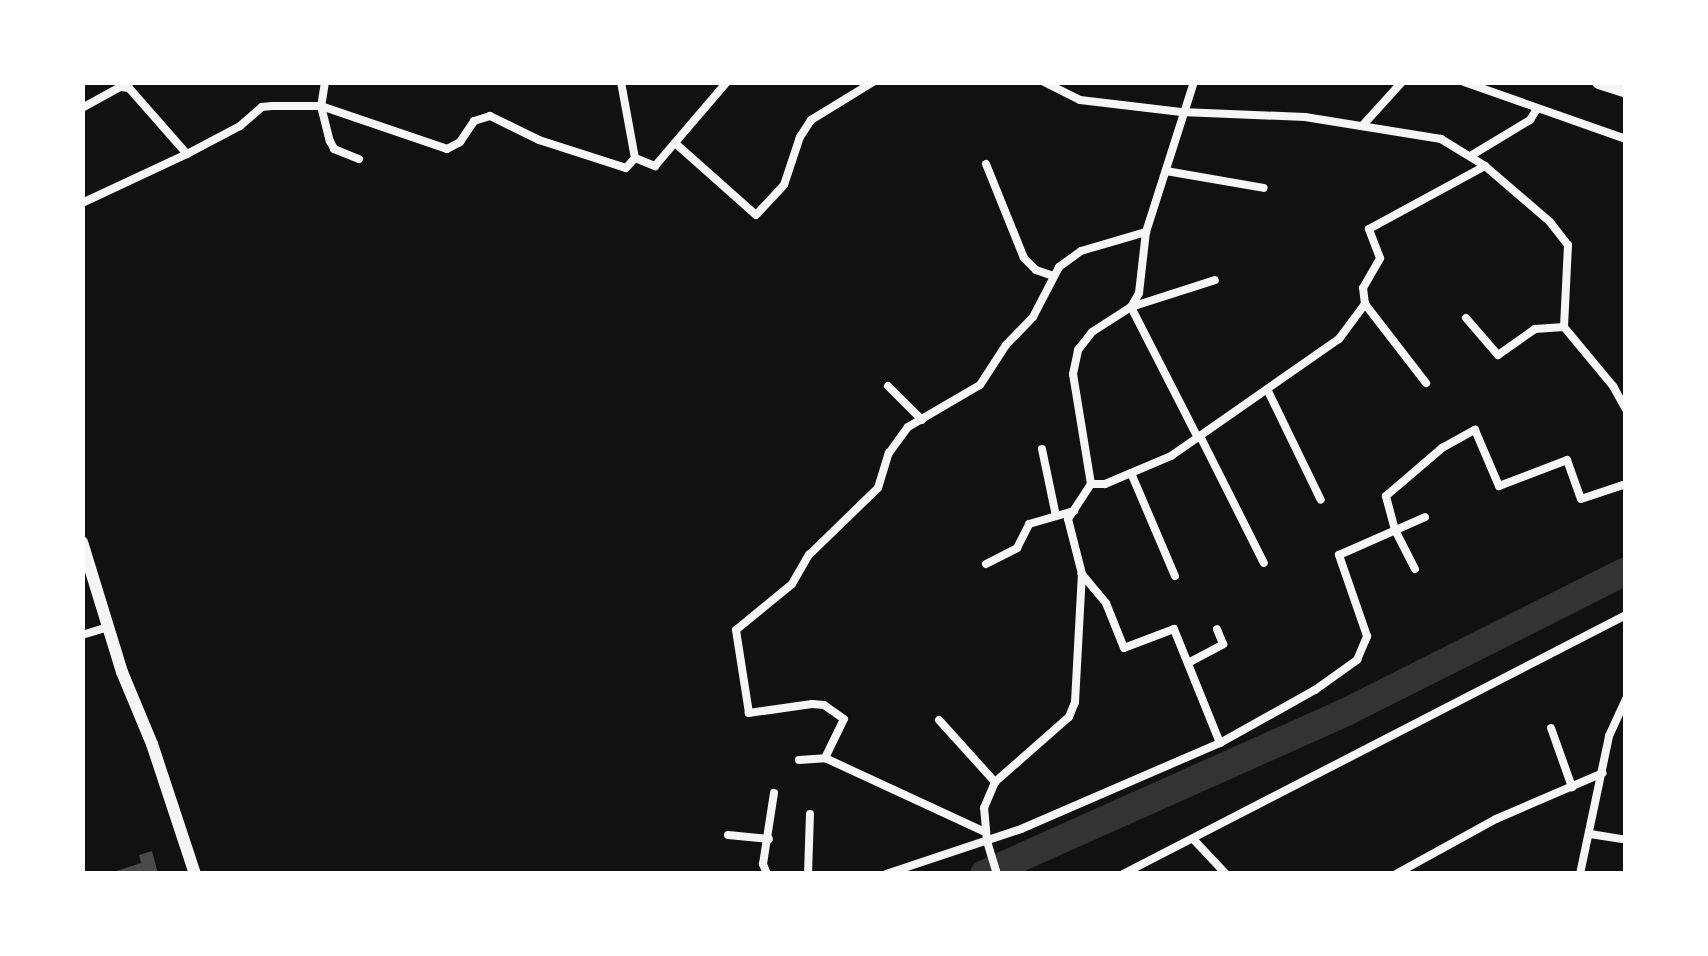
<!DOCTYPE html>
<style>
body{margin:0}
#map{position:relative;width:1708px;height:956px;overflow:hidden;background:#111;font-family:Georgia,serif}
div>[style]{position:absolute}
.river>*{height:28px;margin:-14px;padding:0 14px;transform-origin:14px;border-radius:14px;background:#333}
.building>*{inset:0;background:#4a4a4a}
.minor>*{height:8px;margin:-4px;padding:0 4px;transform-origin:4px;border-radius:4px;background:#f5f5f5}
.primary>*{height:12px;margin:-6px;padding:0 6px;transform-origin:6px;border-radius:6px;background:#f5f5f5}
.motorway>*{height:14px;margin:-7px;padding:0 7px;transform-origin:7px;border-radius:7px;background:#f5f5f5}
span{translate:-50% -50%;white-space:nowrap;text-align:center;line-height:1.15;-webkit-text-stroke:9px #fff;paint-order:stroke}
.frame{position:absolute;inset:0;border:85px solid #fff;pointer-events:none}
</style>
<div id="map">
<div class="river">
<div style="left:984px;top:874px;width:397px;rotate:-24.1deg"></div>
<div style="left:1346px;top:712px;width:313px;rotate:-26.7deg"></div>
</div>
<div class="building">
<div style="clip-path:polygon(152px 851px,158px 874px,107px 874px,141px 863px,139px 855px)"></div>
</div>
<div class="minor">
<div style="left:325px;top:82px;width:24px;rotate:99deg"></div>
<div style="left:321px;top:106px;width:36px;rotate:76deg"></div>
<div style="left:330px;top:141px;width:9px;rotate:63deg"></div>
<div style="left:334px;top:149px;width:27px;rotate:22deg"></div>
<div style="left:621px;top:82px;width:77px;rotate:79.6deg"></div>
<div style="left:1044px;top:82px;width:40px;rotate:26.6deg"></div>
<div style="left:1080px;top:100px;width:102px;rotate:6.8deg"></div>
<div style="left:1181px;top:112px;width:124px;rotate:2.3deg"></div>
<div style="left:1305px;top:117px;width:138px;rotate:9.2deg"></div>
<div style="left:1441px;top:139px;width:52px;rotate:31.5deg"></div>
<div style="left:1464px;top:82px;width:172px;rotate:19.4deg"></div>
<div style="left:82px;top:108px;width:43px;rotate:-28.9deg"></div>
<div style="left:120px;top:87px;width:9px;rotate:6deg"></div>
<div style="left:129px;top:88px;width:88px;rotate:48.7deg"></div>
<div style="left:1363px;top:125px;width:58px;rotate:-47.8deg"></div>
<div style="left:675px;top:143px;width:108px;rotate:41.6deg"></div>
<div style="left:756px;top:215px;width:41px;rotate:-47deg"></div>
<div style="left:784px;top:185px;width:51px;rotate:-71.6deg"></div>
<div style="left:800px;top:137px;width:20px;rotate:-57deg"></div>
<div style="left:811px;top:120px;width:73px;rotate:-31.5deg"></div>
<div style="left:1472px;top:155px;width:68px;rotate:-31.1deg"></div>
<div style="left:1530px;top:120px;width:13px;rotate:-58deg"></div>
<div style="left:986px;top:164px;width:101px;rotate:68deg"></div>
<div style="left:1024px;top:258px;width:17px;rotate:45deg"></div>
<div style="left:1036px;top:270px;width:18px;rotate:19deg"></div>
<div style="left:1166px;top:171px;width:99px;rotate:9.8deg"></div>
<div style="left:82px;top:203px;width:116px;rotate:-25deg"></div>
<div style="left:187px;top:154px;width:60px;rotate:-27.8deg"></div>
<div style="left:240px;top:126px;width:29px;rotate:-41deg"></div>
<div style="left:262px;top:107px;width:10px;rotate:-6deg"></div>
<div style="left:272px;top:106px;width:49px"></div>
<div style="left:321px;top:106px;width:133px;rotate:18.8deg"></div>
<div style="left:447px;top:149px;width:15px;rotate:-28deg"></div>
<div style="left:460px;top:142px;width:25px;rotate:-56deg"></div>
<div style="left:474px;top:121px;width:17px;rotate:-17deg"></div>
<div style="left:490px;top:116px;width:55px;rotate:26.1deg"></div>
<div style="left:539px;top:140px;width:91px;rotate:17.8deg"></div>
<div style="left:626px;top:168px;width:13px;rotate:-48deg"></div>
<div style="left:635px;top:158px;width:22px;rotate:22deg"></div>
<div style="left:655px;top:166px;width:111px;rotate:-49.4deg"></div>
<div style="left:1365px;top:304px;width:100px;rotate:52.3deg"></div>
<div style="left:1466px;top:318px;width:49px;rotate:49.1deg"></div>
<div style="left:1498px;top:355px;width:45px;rotate:-35.1deg"></div>
<div style="left:1535px;top:329px;width:29px;rotate:-4deg"></div>
<div style="left:888px;top:386px;width:48px;rotate:45deg"></div>
<div style="left:1267px;top:389px;width:123px;rotate:64.1deg"></div>
<div style="left:1200px;top:436px;width:142px;rotate:63.3deg"></div>
<div style="left:1198px;top:438px;width:147px;rotate:-117.1deg"></div>
<div style="left:1131px;top:307px;width:88px;rotate:-17.8deg"></div>
<div style="left:1042px;top:449px;width:68px;rotate:78.2deg"></div>
<div style="left:1131px;top:473px;width:112px;rotate:66.9deg"></div>
<div style="left:1091px;top:484px;width:14px"></div>
<div style="left:1105px;top:484px;width:72px;rotate:-23deg"></div>
<div style="left:1171px;top:456px;width:205px;rotate:-34.9deg"></div>
<div style="left:1339px;top:339px;width:44px;rotate:-53.4deg"></div>
<div style="left:1365px;top:304px;width:16px;rotate:-97deg"></div>
<div style="left:1363px;top:288px;width:34px;rotate:-60deg"></div>
<div style="left:1380px;top:258px;width:31px;rotate:-111deg"></div>
<div style="left:1369px;top:229px;width:132px;rotate:-28.5deg"></div>
<div style="left:1485px;top:166px;width:86px;rotate:40.7deg"></div>
<div style="left:1550px;top:222px;width:29px;rotate:52deg"></div>
<div style="left:1568px;top:245px;width:82px;rotate:92.8deg"></div>
<div style="left:1564px;top:327px;width:77px;rotate:50.3deg"></div>
<div style="left:1613px;top:386px;width:26px;rotate:61deg"></div>
<div style="left:986px;top:564px;width:35px;rotate:-27deg"></div>
<div style="left:1017px;top:548px;width:27px;rotate:-63deg"></div>
<div style="left:1029px;top:524px;width:47px;rotate:-16.1deg"></div>
<div style="left:1415px;top:569px;width:44px;rotate:-117.1deg"></div>
<div style="left:1395px;top:530px;width:35px;rotate:-105deg"></div>
<div style="left:1386px;top:496px;width:74px;rotate:-40.6deg"></div>
<div style="left:1442px;top:448px;width:38px;rotate:-29deg"></div>
<div style="left:1475px;top:430px;width:61px;rotate:66.8deg"></div>
<div style="left:1499px;top:486px;width:73px;rotate:-20.9deg"></div>
<div style="left:1567px;top:460px;width:41px;rotate:70.3deg"></div>
<div style="left:1581px;top:499px;width:47px;rotate:-18.4deg"></div>
<div style="left:82px;top:635px;width:27px;rotate:-17deg"></div>
<div style="left:1188px;top:663px;width:40px;rotate:-28deg"></div>
<div style="left:1223px;top:644px;width:16px;rotate:-112deg"></div>
<div style="left:939px;top:720px;width:84px;rotate:47.9deg"></div>
<div style="left:1551px;top:728px;width:63px;rotate:70.4deg"></div>
<div style="left:1220px;top:743px;width:109px;rotate:-29.2deg"></div>
<div style="left:1315px;top:690px;width:52px;rotate:-35.5deg"></div>
<div style="left:1357px;top:660px;width:26px;rotate:-67deg"></div>
<div style="left:1367px;top:636px;width:86px;rotate:-109.1deg"></div>
<div style="left:1339px;top:555px;width:94px;rotate:-23.8deg"></div>
<div style="left:825px;top:758px;width:43px;rotate:-64deg"></div>
<div style="left:844px;top:719px;width:24px;rotate:-145deg"></div>
<div style="left:824px;top:705px;width:12px;rotate:-175deg"></div>
<div style="left:812px;top:704px;width:64px;rotate:171.9deg"></div>
<div style="left:749px;top:713px;width:84px;rotate:-98.9deg"></div>
<div style="left:736px;top:630px;width:72px;rotate:-39.4deg"></div>
<div style="left:792px;top:584px;width:34px;rotate:-60deg"></div>
<div style="left:809px;top:555px;width:96px;rotate:-44.2deg"></div>
<div style="left:878px;top:488px;width:37px;rotate:-73deg"></div>
<div style="left:889px;top:453px;width:32px;rotate:-54deg"></div>
<div style="left:908px;top:427px;width:83px;rotate:-30.3deg"></div>
<div style="left:980px;top:385px;width:48px;rotate:-57deg"></div>
<div style="left:1006px;top:345px;width:39px;rotate:-46deg"></div>
<div style="left:1033px;top:317px;width:56px;rotate:-62.5deg"></div>
<div style="left:1059px;top:267px;width:27px;rotate:-36deg"></div>
<div style="left:1081px;top:251px;width:68px;rotate:-16.3deg"></div>
<div style="left:799px;top:760px;width:26px;rotate:-4deg"></div>
<div style="left:825px;top:758px;width:176px;rotate:24.8deg"></div>
<div style="left:1590px;top:834px;width:36px;rotate:9deg"></div>
<div style="left:728px;top:835px;width:41px;rotate:5.6deg"></div>
<div style="left:1194px;top:840px;width:47px;rotate:46.7deg"></div>
<div style="left:767px;top:874px;width:11px;rotate:-112deg"></div>
<div style="left:763px;top:864px;width:72px;rotate:-81.2deg"></div>
<div style="left:808px;top:874px;width:60px;rotate:-88.1deg"></div>
<div style="left:886px;top:874px;width:142px;rotate:-18.4deg"></div>
<div style="left:1021px;top:829px;width:217px;rotate:-23.4deg"></div>
<div style="left:1220px;top:743px;width:123px;rotate:-112deg"></div>
<div style="left:1174px;top:629px;width:53px;rotate:159.2deg"></div>
<div style="left:1124px;top:648px;width:48px;rotate:-111.8deg"></div>
<div style="left:1106px;top:603px;width:38px;rotate:-130deg"></div>
<div style="left:997px;top:874px;width:34px;rotate:-107deg"></div>
<div style="left:987px;top:841px;width:33px;rotate:-95deg"></div>
<div style="left:984px;top:808px;width:28px;rotate:-67deg"></div>
<div style="left:995px;top:782px;width:98px;rotate:-41.3deg"></div>
<div style="left:1069px;top:717px;width:16px;rotate:-68deg"></div>
<div style="left:1075px;top:702px;width:128px;rotate:-86.9deg"></div>
<div style="left:1082px;top:574px;width:57px;rotate:-104.3deg"></div>
<div style="left:1068px;top:519px;width:42px;rotate:-56.7deg"></div>
<div style="left:1091px;top:484px;width:111px;rotate:-99.3deg"></div>
<div style="left:1073px;top:374px;width:25px;rotate:-78deg"></div>
<div style="left:1078px;top:350px;width:23px;rotate:-52deg"></div>
<div style="left:1092px;top:332px;width:46px;rotate:-32.7deg"></div>
<div style="left:1131px;top:307px;width:16px;rotate:-60deg"></div>
<div style="left:1139px;top:293px;width:61px;rotate:-83.5deg"></div>
<div style="left:1146px;top:232px;width:157px;rotate:-72.3deg"></div>
<div style="left:1123px;top:874px;width:566px;rotate:-27.24deg"></div>
<div style="left:1396px;top:874px;width:114px;rotate:-28.8deg"></div>
<div style="left:1496px;top:819px;width:116px;rotate:-23.3deg"></div>
<div style="left:1580px;top:874px;width:141px;rotate:-78.1deg"></div>
<div style="left:1609px;top:736px;width:41px;rotate:-65.3deg"></div>
</div>
<div class="primary">
<div style="left:82px;top:542px;width:136px;rotate:72.9deg"></div>
<div style="left:122px;top:672px;width:78px;rotate:67.4deg"></div>
<div style="left:152px;top:744px;width:137px;rotate:71.7deg"></div>
</div>
<div class="motorway">
<div style="left:1599px;top:82px;width:28px;rotate:18deg"></div>
</div>
<div class="frame"></div>
</div>
